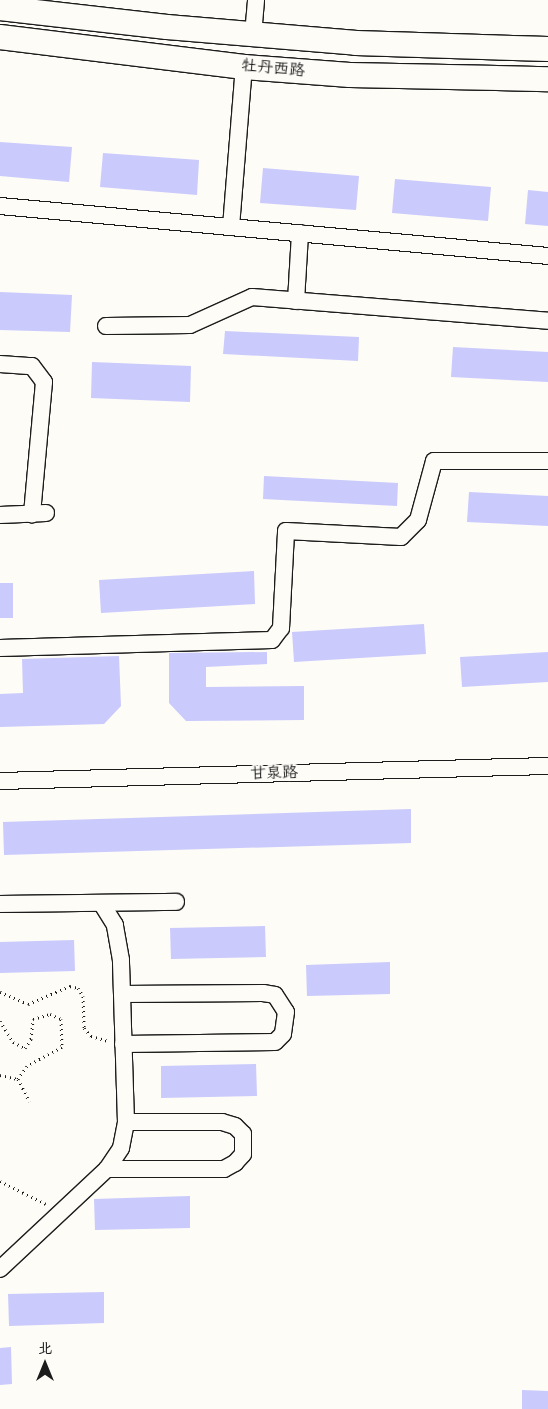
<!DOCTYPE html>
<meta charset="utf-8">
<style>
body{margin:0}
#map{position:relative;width:548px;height:1409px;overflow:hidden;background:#fdfcf7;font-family:Kalam,"LXGW WenKai TC",sans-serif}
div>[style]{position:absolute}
.building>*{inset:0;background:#cacafc}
.path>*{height:3px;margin-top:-1.5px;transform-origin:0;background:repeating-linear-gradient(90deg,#1c1c1c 0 1px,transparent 0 5px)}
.roads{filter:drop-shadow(1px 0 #1c1c1c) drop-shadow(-1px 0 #1c1c1c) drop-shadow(0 1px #1c1c1c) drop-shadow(0 -1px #1c1c1c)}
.street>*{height:16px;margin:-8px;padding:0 8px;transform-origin:8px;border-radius:8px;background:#fdfcf7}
.secondary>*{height:24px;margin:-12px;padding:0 12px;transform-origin:12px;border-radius:12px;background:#fdfcf7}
span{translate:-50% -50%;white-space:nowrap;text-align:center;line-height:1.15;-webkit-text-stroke:4px #fdfcf7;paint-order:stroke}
.street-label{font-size:16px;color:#1c1c1c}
.north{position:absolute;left:20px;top:1339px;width:50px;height:50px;-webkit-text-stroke:4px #fdfcf7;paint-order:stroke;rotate:0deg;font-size:14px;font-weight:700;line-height:20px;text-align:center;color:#1c1c1c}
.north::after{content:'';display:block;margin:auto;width:18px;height:22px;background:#1c1c1c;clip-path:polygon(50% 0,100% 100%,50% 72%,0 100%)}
</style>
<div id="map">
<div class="building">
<div style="clip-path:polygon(0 142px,72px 147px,69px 182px,0 176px)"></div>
<div style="clip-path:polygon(103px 153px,199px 160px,197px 195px,100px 187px)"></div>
<div style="clip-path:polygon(263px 168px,359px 176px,356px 210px,260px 203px)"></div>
<div style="clip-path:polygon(395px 179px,491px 187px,488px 221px,392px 213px)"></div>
<div style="clip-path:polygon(528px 190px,548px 192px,548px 226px,525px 224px)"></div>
<div style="clip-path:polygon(0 292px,72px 295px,70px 332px,0 330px)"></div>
<div style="clip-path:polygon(225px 331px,359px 337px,358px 361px,223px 354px)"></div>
<div style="clip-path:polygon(453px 347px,548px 352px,548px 382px,451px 377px)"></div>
<div style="clip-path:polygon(92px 362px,191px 366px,190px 402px,91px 398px)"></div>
<div style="clip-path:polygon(264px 476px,398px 483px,397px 506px,263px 499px)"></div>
<div style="clip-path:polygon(469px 492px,548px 496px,548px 526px,467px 522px)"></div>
<div style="clip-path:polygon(254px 571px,255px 604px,101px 613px,99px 580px)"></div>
<div style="clip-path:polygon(0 583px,13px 583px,13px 618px,0 618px)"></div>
<div style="clip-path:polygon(424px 624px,426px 654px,294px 662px,292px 632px)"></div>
<div style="clip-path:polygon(267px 652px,267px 664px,206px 667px,206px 687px,304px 686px,304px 720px,186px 721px,169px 703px,169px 653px)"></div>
<div style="clip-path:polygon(548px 652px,548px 682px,462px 687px,460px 657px)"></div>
<div style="clip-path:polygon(119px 656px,121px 706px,104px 724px,0 727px,0 694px,23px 693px,22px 659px)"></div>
<div style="clip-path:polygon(411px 809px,411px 843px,4px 855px,3px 822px)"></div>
<div style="clip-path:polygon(265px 926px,266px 957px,171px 959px,170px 928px)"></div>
<div style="clip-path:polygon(74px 940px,75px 971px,0 973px,0 942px)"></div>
<div style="clip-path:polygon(390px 962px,390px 994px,307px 996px,306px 965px)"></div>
<div style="clip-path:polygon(256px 1064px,257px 1096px,161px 1098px,161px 1066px)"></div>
<div style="clip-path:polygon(190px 1196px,190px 1228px,95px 1230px,94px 1199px)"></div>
<div style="clip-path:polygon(104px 1292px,104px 1323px,9px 1326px,8px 1294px)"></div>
<div style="clip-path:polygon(11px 1347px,12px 1384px,0 1385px,0 1348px)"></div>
<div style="clip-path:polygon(522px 1390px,548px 1391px,548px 1409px,522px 1409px)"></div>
</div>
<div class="path">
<div style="left:0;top:992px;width:30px;rotate:23deg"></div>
<div style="left:28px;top:1004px;width:46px;rotate:-23.2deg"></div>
<div style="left:70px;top:986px;width:8px;rotate:14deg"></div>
<div style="left:78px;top:988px;width:9px;rotate:58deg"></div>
<div style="left:83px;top:996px;width:32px;rotate:88deg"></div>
<div style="left:84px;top:1028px;width:11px;rotate:49deg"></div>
<div style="left:91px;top:1036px;width:19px;rotate:16deg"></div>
<div style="left:0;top:1021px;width:25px;rotate:58deg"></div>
<div style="left:13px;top:1042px;width:13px;rotate:27deg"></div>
<div style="left:25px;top:1048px;width:11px;rotate:-56deg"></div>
<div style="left:31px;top:1039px;width:20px;rotate:-84deg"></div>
<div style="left:33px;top:1019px;width:18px;rotate:-16deg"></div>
<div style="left:50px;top:1014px;width:12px;rotate:24deg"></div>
<div style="left:61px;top:1019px;width:28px;rotate:88deg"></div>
<div style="left:62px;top:1047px;width:40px;rotate:152deg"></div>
<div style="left:27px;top:1066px;width:16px;rotate:125deg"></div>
<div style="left:0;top:1075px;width:18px;rotate:13deg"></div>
<div style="left:18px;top:1079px;width:25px;rotate:63deg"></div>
<div style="left:0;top:1181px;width:51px;rotate:26.6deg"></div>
</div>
<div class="roads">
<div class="street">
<div style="left:253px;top:35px;width:35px;rotate:-85deg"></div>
<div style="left:0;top:206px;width:550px;rotate:5.21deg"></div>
<div style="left:231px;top:227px;width:161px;rotate:-85.4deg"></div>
<div style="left:296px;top:301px;width:68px;rotate:-86.6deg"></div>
<div style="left:106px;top:326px;width:84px;rotate:-0.7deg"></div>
<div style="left:190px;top:325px;width:68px;rotate:-24.3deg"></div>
<div style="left:252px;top:297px;width:297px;rotate:4.6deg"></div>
<div style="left:0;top:364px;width:32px;rotate:4deg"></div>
<div style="left:32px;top:366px;width:20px;rotate:53deg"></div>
<div style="left:44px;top:382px;width:133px;rotate:95.2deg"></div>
<div style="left:0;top:515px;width:46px;rotate:-2.5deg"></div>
<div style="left:0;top:648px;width:272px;rotate:-1.7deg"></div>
<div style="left:272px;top:640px;width:15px;rotate:-53deg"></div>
<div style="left:281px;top:628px;width:97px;rotate:-87deg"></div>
<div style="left:286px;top:531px;width:115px;rotate:3deg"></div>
<div style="left:401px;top:537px;width:24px;rotate:-45deg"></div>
<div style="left:418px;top:520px;width:61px;rotate:-74.8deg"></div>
<div style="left:434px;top:461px;width:114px"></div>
<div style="left:0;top:781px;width:548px;rotate:-1.57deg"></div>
<div style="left:0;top:904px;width:176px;rotate:-0.7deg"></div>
<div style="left:122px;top:994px;width:141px;rotate:-0.4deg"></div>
<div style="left:263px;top:993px;width:12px;rotate:9deg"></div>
<div style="left:275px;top:995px;width:20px;rotate:57deg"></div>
<div style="left:286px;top:1012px;width:22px;rotate:98deg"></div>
<div style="left:283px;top:1034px;width:11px;rotate:135deg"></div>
<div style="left:275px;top:1042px;width:152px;rotate:179.2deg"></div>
<div style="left:107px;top:1169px;width:117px"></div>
<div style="left:224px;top:1169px;width:13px;rotate:-29deg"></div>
<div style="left:235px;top:1163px;width:12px;rotate:-48deg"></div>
<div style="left:243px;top:1154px;width:20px;rotate:-90deg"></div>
<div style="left:243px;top:1134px;width:11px;rotate:-135deg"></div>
<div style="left:235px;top:1126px;width:14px;rotate:-163deg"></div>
<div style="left:222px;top:1122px;width:96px;rotate:180deg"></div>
<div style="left:0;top:1269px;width:146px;rotate:-43.1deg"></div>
<div style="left:107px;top:1169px;width:25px;rotate:-56deg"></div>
<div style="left:121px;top:1148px;width:26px;rotate:-79deg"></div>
<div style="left:126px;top:1122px;width:162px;rotate:-91.8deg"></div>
<div style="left:121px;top:960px;width:36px;rotate:-100deg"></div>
<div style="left:115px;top:925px;width:26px;rotate:-122deg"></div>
</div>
<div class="secondary">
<div style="left:0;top:8px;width:168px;rotate:6.5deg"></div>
<div style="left:167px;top:27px;width:190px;rotate:4.8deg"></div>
<div style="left:356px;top:43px;width:192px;rotate:1.8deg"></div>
<div style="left:0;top:37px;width:246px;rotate:7deg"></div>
<div style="left:244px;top:67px;width:106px;rotate:4.3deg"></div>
<div style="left:350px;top:75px;width:198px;rotate:1.2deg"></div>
</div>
</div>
<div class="street-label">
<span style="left:273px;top:69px;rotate:5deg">牡丹西路</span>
<span style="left:274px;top:774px;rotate:-2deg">甘泉路</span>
</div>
<div class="north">北</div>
</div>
